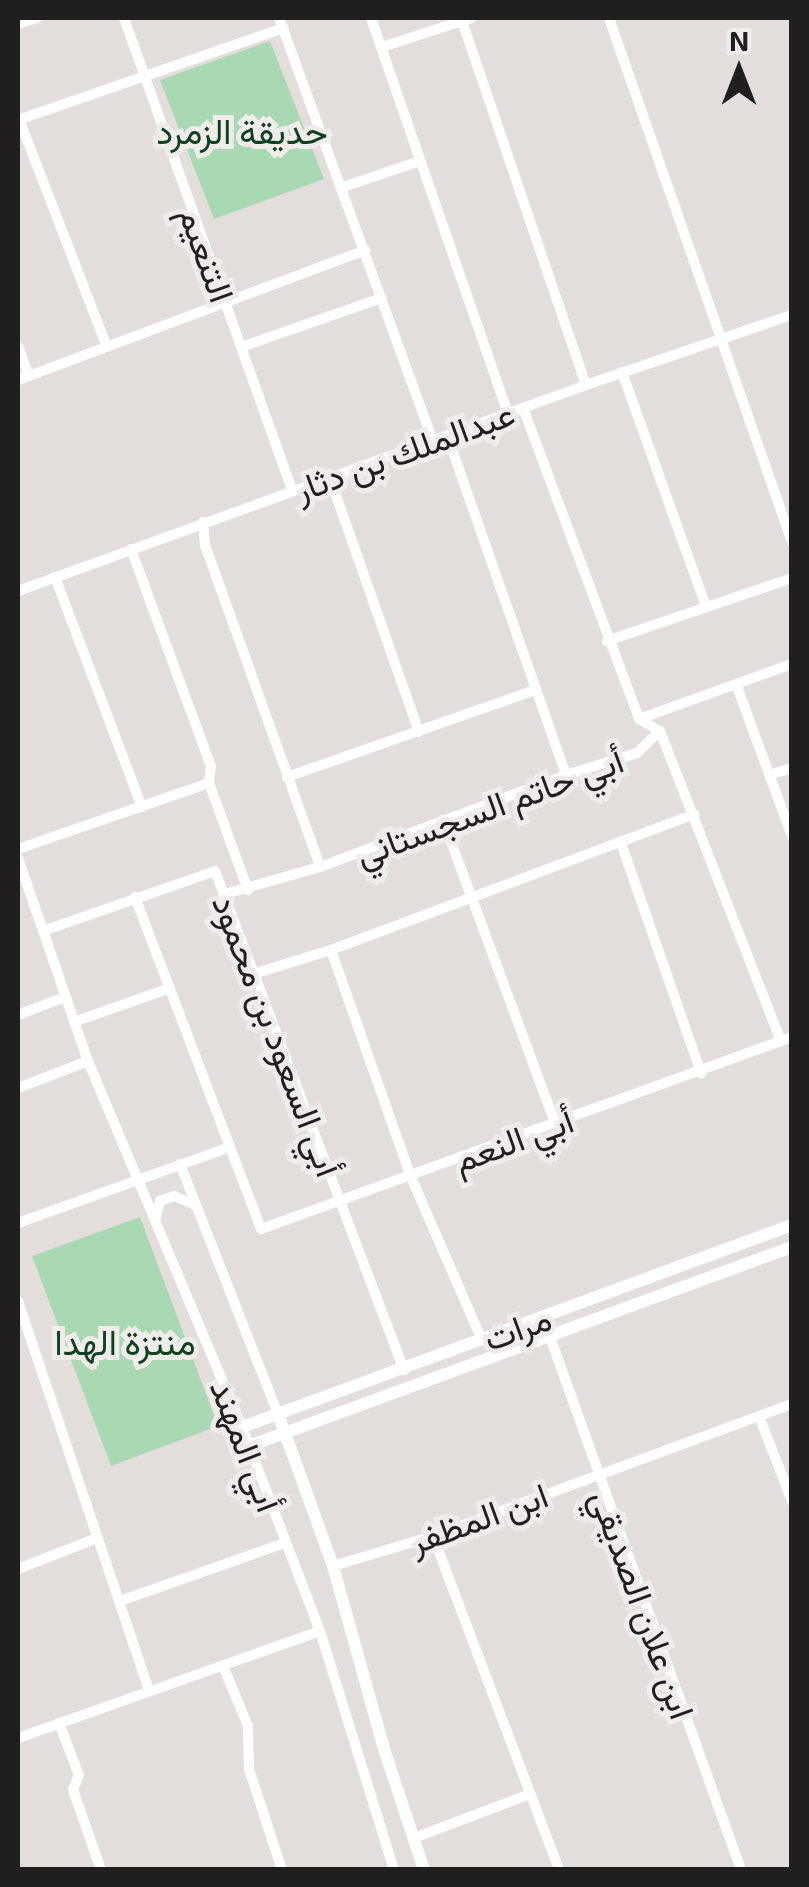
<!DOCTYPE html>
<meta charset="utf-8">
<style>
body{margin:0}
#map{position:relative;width:809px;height:1887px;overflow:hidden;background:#e3dedc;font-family:"Exo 2",Vazirmatn,sans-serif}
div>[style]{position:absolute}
.green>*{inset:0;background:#a9d9b2}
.minor>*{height:10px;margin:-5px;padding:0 5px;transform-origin:5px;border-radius:5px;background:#fff}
.tertiary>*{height:12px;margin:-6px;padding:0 6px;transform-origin:6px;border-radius:6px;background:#fff}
span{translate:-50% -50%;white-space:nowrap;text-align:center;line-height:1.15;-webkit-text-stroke:10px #f0ece9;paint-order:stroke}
.park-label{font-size:35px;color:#0e411f}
.street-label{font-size:35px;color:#201f1e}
.frame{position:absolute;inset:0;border:20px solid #201f1e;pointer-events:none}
.north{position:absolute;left:689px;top:20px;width:100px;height:100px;-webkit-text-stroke:8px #f0ece9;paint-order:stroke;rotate:0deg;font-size:28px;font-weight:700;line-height:40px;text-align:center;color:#201f1e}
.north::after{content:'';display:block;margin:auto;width:35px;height:45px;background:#201f1e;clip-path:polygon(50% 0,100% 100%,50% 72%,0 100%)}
</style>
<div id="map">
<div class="green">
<div style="clip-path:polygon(270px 41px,324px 179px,214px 219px,160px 80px)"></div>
<div style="clip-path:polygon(140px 1217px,218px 1426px,111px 1466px,32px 1256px)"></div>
</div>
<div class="minor">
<div style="left:124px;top:18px;width:501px;rotate:70.41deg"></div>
<div style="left:279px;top:18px;width:449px;rotate:70deg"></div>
<div style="left:371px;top:18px;width:418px;rotate:70.9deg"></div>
<div style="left:609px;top:18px;width:555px;rotate:70.75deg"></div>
<div style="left:462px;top:21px;width:385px;rotate:71.2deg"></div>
<div style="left:18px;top:24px;width:20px;rotate:-18deg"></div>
<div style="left:382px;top:47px;width:94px;rotate:-18deg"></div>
<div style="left:19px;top:119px;width:244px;rotate:68.9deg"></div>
<div style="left:18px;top:120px;width:281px;rotate:-19.1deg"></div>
<div style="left:343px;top:187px;width:81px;rotate:-18.7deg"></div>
<div style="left:18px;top:346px;width:32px;rotate:70deg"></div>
<div style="left:241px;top:347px;width:149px;rotate:-19.2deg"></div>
<div style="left:622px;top:372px;width:250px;rotate:70.3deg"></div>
<div style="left:18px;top:380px;width:371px;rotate:-20.5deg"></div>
<div style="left:523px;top:408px;width:332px;rotate:69.5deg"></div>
<div style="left:639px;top:719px;width:24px;rotate:30deg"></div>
<div style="left:447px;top:435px;width:360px;rotate:70.7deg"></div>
<div style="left:330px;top:478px;width:269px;rotate:70.7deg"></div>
<div style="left:203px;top:522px;width:23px;rotate:85deg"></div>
<div style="left:205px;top:545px;width:342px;rotate:70.3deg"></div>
<div style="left:131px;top:549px;width:231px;rotate:69.8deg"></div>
<div style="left:211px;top:766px;width:17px;rotate:97deg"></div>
<div style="left:209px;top:783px;width:114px;rotate:70deg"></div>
<div style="left:55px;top:577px;width:246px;rotate:69.3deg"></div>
<div style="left:18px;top:591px;width:604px;rotate:-19.93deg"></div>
<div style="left:586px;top:385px;width:218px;rotate:-18.8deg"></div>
<div style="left:607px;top:641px;width:195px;rotate:-18.8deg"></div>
<div style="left:736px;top:684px;width:162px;rotate:69.8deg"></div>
<div style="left:639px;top:719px;width:163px;rotate:-19.8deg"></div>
<div style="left:769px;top:775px;width:24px;rotate:-17deg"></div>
<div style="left:287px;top:777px;width:263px;rotate:-19.3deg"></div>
<div style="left:443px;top:820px;width:323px;rotate:69.7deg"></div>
<div style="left:621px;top:843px;width:244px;rotate:70.8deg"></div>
<div style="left:18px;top:849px;width:202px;rotate:-19.1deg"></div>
<div style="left:18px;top:858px;width:215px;rotate:71deg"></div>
<div style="left:88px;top:1061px;width:397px;rotate:67.2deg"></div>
<div style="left:242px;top:1427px;width:218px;rotate:69.1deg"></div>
<div style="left:320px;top:1631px;width:250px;rotate:72.8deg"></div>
<div style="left:225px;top:894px;width:99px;rotate:-15.9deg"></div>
<div style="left:320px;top:867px;width:263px;rotate:-20.5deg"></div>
<div style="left:566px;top:775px;width:74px;rotate:-17.2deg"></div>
<div style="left:637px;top:753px;width:32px;rotate:-44deg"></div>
<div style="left:660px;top:731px;width:333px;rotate:68.7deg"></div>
<div style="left:135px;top:897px;width:355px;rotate:69.2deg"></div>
<div style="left:261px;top:1229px;width:565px;rotate:-19.88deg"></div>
<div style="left:43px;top:931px;width:182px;rotate:-19.2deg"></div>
<div style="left:215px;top:871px;width:534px;rotate:69.26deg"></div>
<div style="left:331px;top:950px;width:241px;rotate:70.6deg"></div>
<div style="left:411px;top:1177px;width:178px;rotate:66.5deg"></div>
<div style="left:253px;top:974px;width:82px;rotate:-17.1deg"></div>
<div style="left:331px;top:950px;width:388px;rotate:-20.5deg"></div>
<div style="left:18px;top:1015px;width:50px;rotate:-21deg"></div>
<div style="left:74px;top:1022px;width:102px;rotate:-19.5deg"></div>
<div style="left:18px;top:1088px;width:75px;rotate:-21.1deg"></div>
<div style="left:180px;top:1164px;width:269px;rotate:68.6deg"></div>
<div style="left:155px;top:1220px;width:20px;rotate:-75deg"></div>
<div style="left:160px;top:1201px;width:15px;rotate:-20deg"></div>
<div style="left:174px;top:1196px;width:23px;rotate:23deg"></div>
<div style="left:18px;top:1223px;width:225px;rotate:-19.7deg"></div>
<div style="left:18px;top:1301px;width:410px;rotate:71.4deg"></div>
<div style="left:550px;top:1337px;width:566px;rotate:70.28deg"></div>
<div style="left:759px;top:1416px;width:91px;rotate:68.8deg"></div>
<div style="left:433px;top:1536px;width:357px;rotate:69.3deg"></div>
<div style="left:333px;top:1566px;width:104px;rotate:-16.7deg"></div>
<div style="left:433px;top:1536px;width:382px;rotate:-20.2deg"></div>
<div style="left:18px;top:1569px;width:85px;rotate:-21.4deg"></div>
<div style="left:120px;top:1601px;width:175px;rotate:-19.4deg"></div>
<div style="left:223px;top:1666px;width:65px;rotate:67.4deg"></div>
<div style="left:248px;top:1726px;width:43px;rotate:88.7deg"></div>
<div style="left:249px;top:1769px;width:106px;rotate:71.9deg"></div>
<div style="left:59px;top:1723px;width:56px;rotate:69deg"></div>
<div style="left:79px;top:1775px;width:16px;rotate:112deg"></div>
<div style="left:73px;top:1790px;width:85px;rotate:70.7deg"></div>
<div style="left:18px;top:1738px;width:320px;rotate:-19.5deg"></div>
<div style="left:414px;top:1838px;width:124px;rotate:-20.8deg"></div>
</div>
<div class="tertiary">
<div style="left:278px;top:1414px;width:162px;rotate:70.1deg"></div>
<div style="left:333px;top:1566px;width:193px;rotate:74.4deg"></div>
<div style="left:385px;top:1752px;width:124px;rotate:71.7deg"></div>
<div style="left:242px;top:1427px;width:586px;rotate:-20.17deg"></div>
<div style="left:249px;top:1446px;width:578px;rotate:-20.13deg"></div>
</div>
<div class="park-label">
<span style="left:242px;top:130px">حديقة الزمرد</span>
<span style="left:125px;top:1341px">منتزة الهدا</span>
</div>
<div class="street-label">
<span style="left:208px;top:254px;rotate:70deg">التنعيم</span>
<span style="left:404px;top:450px;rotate:-20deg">عبدالملك بن دثار</span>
<span style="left:489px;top:806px;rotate:-20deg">أبي حاتم السجستاني</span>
<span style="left:278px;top:1035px;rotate:69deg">أبي السعود بن محمود</span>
<span style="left:513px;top:1139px;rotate:-20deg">أبي النعم</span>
<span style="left:517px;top:1327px;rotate:-20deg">مرات</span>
<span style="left:247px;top:1445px;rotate:69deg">أبي المهند</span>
<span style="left:478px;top:1517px;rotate:-20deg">ابن المظفر</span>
<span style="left:644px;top:1604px;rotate:70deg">ابن علان الصديقي</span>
</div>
<div class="frame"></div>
<div class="north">N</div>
</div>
